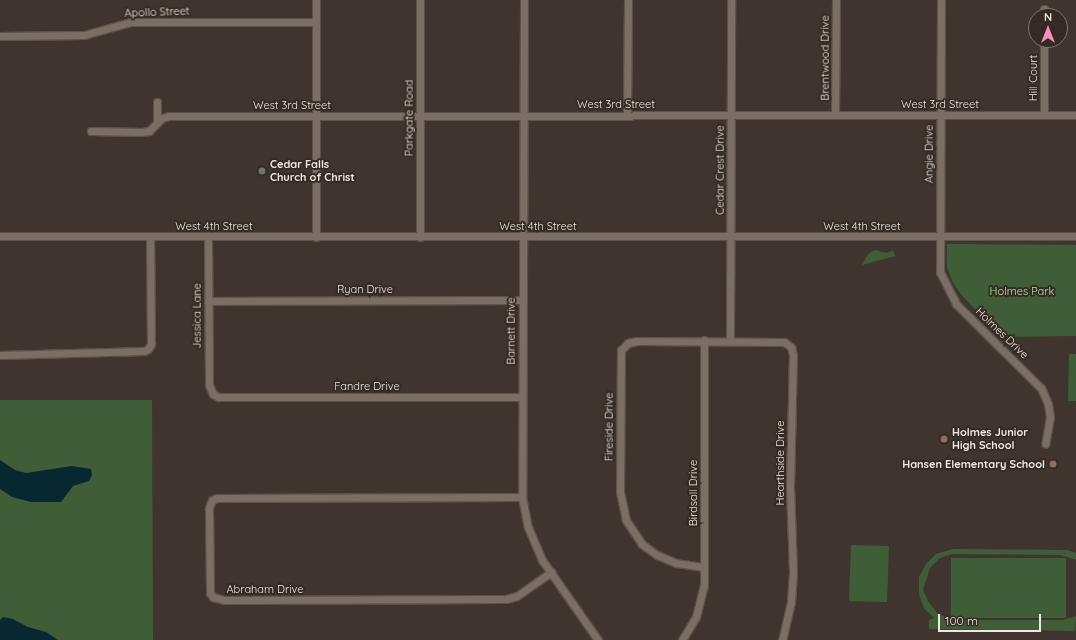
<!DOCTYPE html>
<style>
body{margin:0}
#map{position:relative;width:1076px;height:640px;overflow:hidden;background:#40352e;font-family:Quicksand,sans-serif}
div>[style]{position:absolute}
.green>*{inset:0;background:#3f5e38}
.water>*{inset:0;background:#082831}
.roads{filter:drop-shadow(1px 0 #5b524b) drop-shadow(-1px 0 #5b524b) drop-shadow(0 1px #5b524b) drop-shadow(0 -1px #5b524b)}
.minor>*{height:7px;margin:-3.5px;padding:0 3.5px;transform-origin:3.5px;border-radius:3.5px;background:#7a6e65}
.dots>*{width:11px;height:11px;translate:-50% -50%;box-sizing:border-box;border:2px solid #362b24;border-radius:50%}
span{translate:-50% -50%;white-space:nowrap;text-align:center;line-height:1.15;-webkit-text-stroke:4px #362b24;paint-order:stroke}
.street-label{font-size:11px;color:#eee7e2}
.poi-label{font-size:11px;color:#eee7e2;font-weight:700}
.left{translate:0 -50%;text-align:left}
.right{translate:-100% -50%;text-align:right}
.park-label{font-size:11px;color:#adf09e}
.north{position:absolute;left:1028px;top:8px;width:40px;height:40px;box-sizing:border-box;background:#362b24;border:1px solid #807670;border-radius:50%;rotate:0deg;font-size:11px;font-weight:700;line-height:16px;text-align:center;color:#eee7e2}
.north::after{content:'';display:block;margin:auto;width:14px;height:18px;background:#fe8ebc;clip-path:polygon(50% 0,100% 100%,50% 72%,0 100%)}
.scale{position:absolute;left:938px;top:614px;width:103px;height:18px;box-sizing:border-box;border:2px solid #eee7e2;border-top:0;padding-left:5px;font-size:12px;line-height:14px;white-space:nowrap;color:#eee7e2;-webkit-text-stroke:3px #362b24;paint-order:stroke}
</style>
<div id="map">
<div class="green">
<div style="clip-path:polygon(947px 244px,1076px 245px,1076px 336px,1003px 337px,963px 297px,953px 283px,947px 267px)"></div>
<div style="clip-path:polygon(875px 250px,887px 253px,893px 250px,895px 256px,862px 265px,868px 254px)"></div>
<div style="clip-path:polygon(1069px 354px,1076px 354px,1076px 401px,1068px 401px)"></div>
<div style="clip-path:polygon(0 400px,152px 400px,153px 640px,0 640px)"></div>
<div style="clip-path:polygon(851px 545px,889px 546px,887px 602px,849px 601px)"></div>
<div style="clip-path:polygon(953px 549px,1067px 550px,1076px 553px,1076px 560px,1061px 555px,952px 554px,940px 558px,930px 568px,923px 590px,928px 601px,937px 613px,951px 620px,1063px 620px,1076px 616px,1075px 631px,929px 629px,929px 620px,934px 618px,924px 608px,919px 594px,919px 577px,926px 564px,936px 554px)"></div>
<div style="clip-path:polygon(951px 558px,1066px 558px,1066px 618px,951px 618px)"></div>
</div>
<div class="water">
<div style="clip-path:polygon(0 460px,15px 470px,26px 473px,72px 466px,91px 469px,92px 475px,89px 481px,73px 486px,61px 502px,31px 502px,12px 497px,0 489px)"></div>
<div style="clip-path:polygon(3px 617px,13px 619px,28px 627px,46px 632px,58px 640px,0 640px,0 620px)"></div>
</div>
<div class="roads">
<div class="minor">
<div style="left:316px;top:0;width:237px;rotate:90deg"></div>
<div style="left:524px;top:0;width:497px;rotate:90.2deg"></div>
<div style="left:522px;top:497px;width:31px;rotate:79deg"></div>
<div style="left:528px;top:527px;width:36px;rotate:67deg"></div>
<div style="left:542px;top:560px;width:98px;rotate:55deg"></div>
<div style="left:941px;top:0;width:272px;rotate:90.2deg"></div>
<div style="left:940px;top:272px;width:36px;rotate:63deg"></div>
<div style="left:956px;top:304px;width:120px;rotate:44.7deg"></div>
<div style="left:1041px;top:388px;width:17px;rotate:66deg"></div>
<div style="left:1048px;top:404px;width:13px;rotate:81deg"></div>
<div style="left:1050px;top:417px;width:27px;rotate:100deg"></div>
<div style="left:1044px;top:16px;width:7px;rotate:-90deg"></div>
<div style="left:0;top:36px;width:84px;rotate:-0.7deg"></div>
<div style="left:84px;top:35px;width:49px;rotate:-15.5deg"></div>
<div style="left:131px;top:22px;width:185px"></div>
<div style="left:157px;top:102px;width:20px;rotate:90deg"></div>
<div style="left:627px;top:115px;width:115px;rotate:-89.5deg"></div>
<div style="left:835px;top:115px;width:115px;rotate:-89.5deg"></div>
<div style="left:1044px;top:115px;width:75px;rotate:-90deg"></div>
<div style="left:91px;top:131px;width:51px;rotate:1.1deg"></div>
<div style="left:142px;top:132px;width:7px;rotate:-8deg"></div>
<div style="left:149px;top:131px;width:18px;rotate:-45deg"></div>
<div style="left:162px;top:118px;width:7px;rotate:-16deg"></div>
<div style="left:169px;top:116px;width:907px;rotate:-0.06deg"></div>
<div style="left:0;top:236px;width:1076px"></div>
<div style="left:208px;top:237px;width:148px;rotate:89.6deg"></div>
<div style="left:209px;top:385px;width:10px;rotate:66deg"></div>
<div style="left:213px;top:394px;width:6px;rotate:31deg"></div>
<div style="left:218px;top:397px;width:304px"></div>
<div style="left:420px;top:237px;width:237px;rotate:-90deg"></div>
<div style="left:208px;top:301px;width:314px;rotate:-0.2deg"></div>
<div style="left:730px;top:340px;width:340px;rotate:-89.8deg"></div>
<div style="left:0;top:355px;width:144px;rotate:-1.6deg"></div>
<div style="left:144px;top:351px;width:4px;rotate:-27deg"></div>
<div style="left:148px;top:349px;width:6px;rotate:-59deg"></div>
<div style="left:151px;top:344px;width:107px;rotate:-90.5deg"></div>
<div style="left:522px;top:497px;width:305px;rotate:179.8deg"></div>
<div style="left:217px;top:498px;width:5px;rotate:158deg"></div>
<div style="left:212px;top:500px;width:9px;rotate:111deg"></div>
<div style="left:209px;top:508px;width:85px;rotate:89.3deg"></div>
<div style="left:210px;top:593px;width:5px;rotate:53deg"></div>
<div style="left:213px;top:597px;width:11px;rotate:15deg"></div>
<div style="left:224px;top:600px;width:282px;rotate:-0.2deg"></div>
<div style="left:506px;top:599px;width:11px;rotate:-15deg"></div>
<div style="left:517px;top:596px;width:42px;rotate:-35.2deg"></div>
<div style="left:704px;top:567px;width:28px;rotate:-172deg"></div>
<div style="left:676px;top:563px;width:21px;rotate:-157deg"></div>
<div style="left:657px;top:555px;width:19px;rotate:-144deg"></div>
<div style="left:642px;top:544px;width:29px;rotate:-124deg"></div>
<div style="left:626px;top:520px;width:29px;rotate:-102deg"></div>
<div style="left:620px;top:492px;width:142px;rotate:-89.6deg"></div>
<div style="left:621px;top:350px;width:10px;rotate:-45deg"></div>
<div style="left:628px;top:343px;width:9px;rotate:-13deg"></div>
<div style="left:637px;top:341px;width:147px;rotate:0.4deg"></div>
<div style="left:784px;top:342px;width:9px;rotate:36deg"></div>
<div style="left:791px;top:347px;width:8px;rotate:76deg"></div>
<div style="left:793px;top:355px;width:131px;rotate:91.3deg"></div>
<div style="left:790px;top:486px;width:87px;rotate:88deg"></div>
<div style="left:793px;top:573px;width:29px;rotate:94deg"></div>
<div style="left:791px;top:602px;width:39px;rotate:103deg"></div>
<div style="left:682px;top:640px;width:27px;rotate:-59deg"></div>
<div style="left:696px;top:617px;width:32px;rotate:-76deg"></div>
<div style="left:704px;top:586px;width:246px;rotate:-90deg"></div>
</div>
</div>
<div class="dots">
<div style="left:262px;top:171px;background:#6b7280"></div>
<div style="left:944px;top:439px;background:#8d6e63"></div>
<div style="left:1053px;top:464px;background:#8d6e63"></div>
</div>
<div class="street-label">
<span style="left:157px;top:12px;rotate:-2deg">Apollo Street</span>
<span style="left:825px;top:58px;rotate:-90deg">Brentwood Drive</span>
<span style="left:1033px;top:78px;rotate:-90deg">Hill Court</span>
<span style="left:616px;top:104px">West 3rd Street</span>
<span style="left:940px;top:104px">West 3rd Street</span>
<span style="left:292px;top:105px">West 3rd Street</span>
<span style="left:409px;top:118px;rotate:-90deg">Parkgate Road</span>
<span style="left:929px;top:154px;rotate:-90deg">Angie Drive</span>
<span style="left:720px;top:170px;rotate:-90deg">Cedar Crest Drive</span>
<span style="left:214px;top:226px">West 4th Street</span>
<span style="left:538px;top:226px">West 4th Street</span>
<span style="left:862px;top:226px">West 4th Street</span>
<span style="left:365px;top:289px">Ryan Drive</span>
<span style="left:197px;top:316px;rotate:-90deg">Jessica Lane</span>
<span style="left:511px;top:331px;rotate:-90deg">Barnett Drive</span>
<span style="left:1002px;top:333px;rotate:44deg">Holmes Drive</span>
<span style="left:367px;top:386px">Fandre Drive</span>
<span style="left:609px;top:427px;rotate:-90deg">Fireside Drive</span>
<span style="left:780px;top:463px;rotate:-90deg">Hearthside Drive</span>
<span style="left:693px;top:493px;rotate:-90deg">Birdsall Drive</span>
<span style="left:265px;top:589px">Abraham Drive</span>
</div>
<div class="poi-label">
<span class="left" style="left:270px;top:171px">Cedar Falls<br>Church of Christ</span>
<span class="left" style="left:952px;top:439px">Holmes Junior<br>High School</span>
<span class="right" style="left:1045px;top:464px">Hansen Elementary School</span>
</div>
<div class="park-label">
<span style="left:1022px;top:291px">Holmes Park</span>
</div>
<div class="north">N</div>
<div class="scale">100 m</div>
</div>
